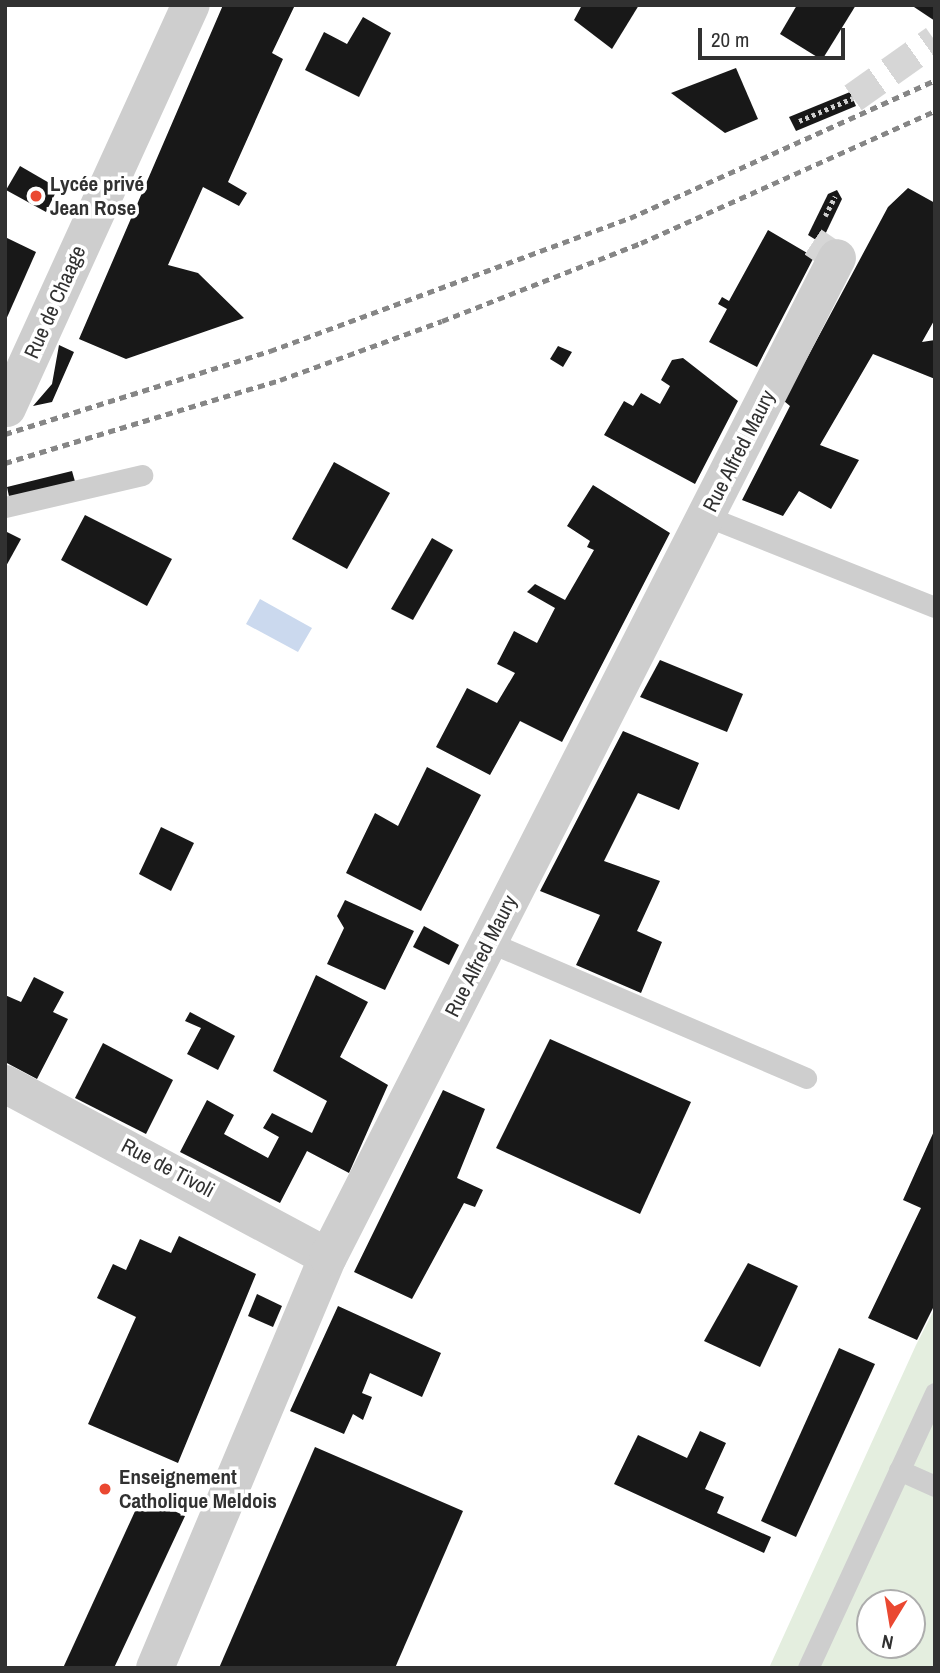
<!DOCTYPE html>
<meta charset="utf-8">
<style>
body{margin:0}
#map{position:relative;width:940px;height:1673px;overflow:hidden;background:#fff;font-family:"Archivo Narrow",sans-serif}
div>[style]{position:absolute}
.green>*{inset:0;background:#e4eedf}
.water>*{inset:0;background:#cbd9ee}
.building>*{inset:0;background:#181818}
.pedestrian-tunnel>*{height:30px;margin-top:-15px;transform-origin:0;background:repeating-linear-gradient(90deg,#d6d6d6 0 30px,transparent 0 45px)}
.path>*{height:4.5px;margin-top:-2.25px;transform-origin:0;background:repeating-linear-gradient(90deg,#cecece 0 3.5px,transparent 0 7px)}
.service>*{height:21px;margin:-10.5px;padding:0 10.5px;transform-origin:10.5px;border-radius:10.5px;background:#cecece}
.minor>*{height:38px;margin:-19px;padding:0 19px;transform-origin:19px;border-radius:19px;background:#cecece}
.rail>*{height:5px;margin-top:-2.5px;transform-origin:0;background:repeating-linear-gradient(90deg,#868686 0 7px,transparent 0 12px)}
.dots>*{width:19px;height:19px;translate:-50% -50%;box-sizing:border-box;border:4px solid #fff;border-radius:50%}
span{translate:-50% -50%;white-space:nowrap;text-align:center;line-height:1.15;-webkit-text-stroke:7px #fff;paint-order:stroke}
.poi-label{font-size:21px;color:#313131;font-weight:700}
.left{translate:0 -50%;text-align:left}
.street-label{font-size:21px;color:#313131}
.frame{position:absolute;inset:0;border:7px solid #313131;pointer-events:none}
.north{position:absolute;left:856px;top:1589px;width:70px;height:70px;box-sizing:border-box;background:#fff;border:2px solid #adadad;border-radius:50%;rotate:191deg;font-size:19px;font-weight:700;line-height:28px;text-align:center;color:#313131}
.north::after{content:'';display:block;margin:auto;width:24px;height:32px;background:#ea4831;clip-path:polygon(50% 0,100% 100%,50% 72%,0 100%)}
.scale{position:absolute;left:698px;top:28px;width:147px;height:32px;box-sizing:border-box;border:4px solid #313131;border-top:0;padding-left:9px;font-size:21px;line-height:24px;white-space:nowrap;color:#313131;-webkit-text-stroke:5px #fff;paint-order:stroke}
</style>
<div id="map">
<div class="green">
<div style="clip-path:polygon(evenodd,935px 1308px,935px 1668px,769px 1668px,916px 1345px,935px 1308px,870px 1603px,912px 1603px,912px 1645px,870px 1645px,870px 1603px)"></div>
</div>
<div class="water">
<div style="clip-path:polygon(260px 599px,312px 628px,298px 652px,246px 624px)"></div>
</div>
<div class="building">
<div style="clip-path:polygon(223px 5px,295px 5px,272px 53px,283px 59px,228px 182px,247px 193px,239px 206px,203px 187px,168px 265px,198px 273px,244px 318px,126px 359px,79px 339px)"></div>
<div style="clip-path:polygon(582px 5px,639px 5px,612px 49px,574px 20px)"></div>
<div style="clip-path:polygon(797px 5px,856px 5px,822px 60px,780px 34px)"></div>
<div style="clip-path:polygon(911px 5px,935px 5px,935px 21px)"></div>
<div style="clip-path:polygon(363px 17px,391px 33px,359px 97px,305px 70px,324px 32px,347px 44px)"></div>
<div style="clip-path:polygon(736px 68px,758px 119px,725px 133px,671px 93px)"></div>
<div style="clip-path:polygon(850px 92px,856px 106px,796px 131px,789px 117px)"></div>
<div style="clip-path:polygon(20px 166px,58px 188px,46px 212px,6px 190px)"></div>
<div style="clip-path:polygon(908px 188px,935px 203px,935px 319px,922px 342px,935px 340px,935px 379px,873px 354px,820px 445px,859px 460px,831px 509px,799px 491px,783px 516px,742px 500px,790px 406px,784px 401px,888px 207px)"></div>
<div style="clip-path:polygon(837px 190px,842px 199px,821px 243px,808px 235px,828px 194px)"></div>
<div style="clip-path:polygon(768px 230px,814px 257px,757px 367px,709px 342px,727px 309px,718px 304px,722px 297px,729px 301px)"></div>
<div style="clip-path:polygon(5px 237px,36px 252px,5px 322px)"></div>
<div style="clip-path:polygon(59px 345px,74px 352px,52px 402px,33px 406px,52px 384px)"></div>
<div style="clip-path:polygon(558px 346px,572px 352px,563px 367px,550px 359px)"></div>
<div style="clip-path:polygon(683px 358px,738px 401px,695px 484px,604px 435px,624px 401px,633px 406px,641px 393px,660px 404px,670px 386px,661px 380px,672px 360px)"></div>
<div style="clip-path:polygon(334px 462px,390px 493px,347px 569px,292px 539px)"></div>
<div style="clip-path:polygon(72px 471px,76px 485px,10px 501px,7px 487px)"></div>
<div style="clip-path:polygon(593px 485px,670px 533px,562px 742px,520px 721px,490px 775px,436px 747px,467px 688px,497px 703px,515px 673px,497px 664px,514px 631px,537px 643px,555px 608px,527px 592px,535px 584px,565px 600px,594px 550px,587px 547px,590px 541px,567px 526px)"></div>
<div style="clip-path:polygon(85px 515px,172px 559px,147px 606px,61px 560px)"></div>
<div style="clip-path:polygon(5px 531px,21px 539px,5px 568px)"></div>
<div style="clip-path:polygon(432px 538px,453px 550px,413px 620px,391px 609px)"></div>
<div style="clip-path:polygon(660px 660px,743px 694px,727px 732px,640px 697px)"></div>
<div style="clip-path:polygon(623px 731px,699px 763px,679px 810px,638px 793px,604px 861px,660px 881px,637px 931px,662px 942px,641px 993px,576px 965px,600px 915px,540px 891px)"></div>
<div style="clip-path:polygon(427px 767px,481px 795px,421px 911px,346px 873px,375px 813px,398px 826px)"></div>
<div style="clip-path:polygon(161px 827px,194px 843px,171px 891px,139px 874px)"></div>
<div style="clip-path:polygon(345px 900px,414px 931px,385px 990px,327px 964px,344px 928px,337px 916px)"></div>
<div style="clip-path:polygon(424px 926px,459px 945px,449px 965px,413px 947px)"></div>
<div style="clip-path:polygon(316px 975px,368px 1002px,340px 1057px,388px 1085px,349px 1173px,307px 1151px,280px 1203px,180px 1152px,207px 1100px,234px 1115px,224px 1134px,268px 1158px,279px 1137px,263px 1128px,272px 1113px,312px 1133px,327px 1101px,273px 1071px)"></div>
<div style="clip-path:polygon(34px 977px,64px 992px,53px 1012px,68px 1019px,37px 1079px,5px 1062px,5px 995px,21px 1002px)"></div>
<div style="clip-path:polygon(190px 1012px,235px 1036px,218px 1070px,187px 1054px,201px 1028px,185px 1021px)"></div>
<div style="clip-path:polygon(550px 1039px,691px 1102px,640px 1214px,496px 1148px)"></div>
<div style="clip-path:polygon(103px 1043px,173px 1080px,146px 1134px,75px 1098px)"></div>
<div style="clip-path:polygon(443px 1090px,485px 1109px,457px 1178px,483px 1190px,475px 1207px,464px 1203px,412px 1299px,354px 1272px)"></div>
<div style="clip-path:polygon(935px 1129px,935px 1304px,917px 1340px,868px 1318px,921px 1208px,903px 1200px)"></div>
<div style="clip-path:polygon(179px 1236px,256px 1274px,178px 1463px,88px 1424px,136px 1317px,97px 1298px,113px 1264px,126px 1270px,140px 1239px,171px 1253px)"></div>
<div style="clip-path:polygon(748px 1263px,798px 1286px,760px 1367px,704px 1341px)"></div>
<div style="clip-path:polygon(257px 1294px,282px 1306px,273px 1327px,248px 1316px)"></div>
<div style="clip-path:polygon(338px 1306px,441px 1353px,422px 1397px,370px 1373px,362px 1393px,372px 1397px,363px 1420px,353px 1414px,344px 1434px,290px 1411px)"></div>
<div style="clip-path:polygon(839px 1348px,875px 1364px,796px 1537px,761px 1521px)"></div>
<div style="clip-path:polygon(700px 1431px,726px 1443px,705px 1489px,724px 1497px,717px 1513px,771px 1537px,764px 1553px,614px 1484px,638px 1435px,687px 1458px)"></div>
<div style="clip-path:polygon(315px 1447px,463px 1511px,395px 1668px,219px 1668px)"></div>
<div style="clip-path:polygon(142px 1496px,185px 1516px,114px 1668px,63px 1668px)"></div>
</div>
<div class="pedestrian-tunnel">
<div style="left:853px;top:98px;width:100px;rotate:-35.3deg"></div>
<div style="left:813px;top:242px;width:29px;rotate:34deg"></div>
</div>
<div class="path">
<div style="left:799px;top:121px;width:59px;rotate:-23.1deg"></div>
<div style="left:825px;top:216px;width:22px;rotate:-63deg"></div>
</div>
<div class="service">
<div style="left:5px;top:507px;width:141px;rotate:-13.1deg"></div>
<div style="left:706px;top:516px;width:246px;rotate:21.7deg"></div>
<div style="left:489px;top:942px;width:345px;rotate:23.2deg"></div>
<div style="left:899px;top:1470px;width:39px;rotate:24deg"></div>
<div style="left:808px;top:1668px;width:303px;rotate:-65.2deg"></div>
</div>
<div class="minor">
<div style="left:7px;top:408px;width:443px;rotate:-65.5deg"></div>
<div style="left:5px;top:1084px;width:366px;rotate:28.2deg"></div>
<div style="left:155px;top:1668px;width:446px;rotate:-67.2deg"></div>
<div style="left:328px;top:1257px;width:1121px;rotate:-63deg"></div>
</div>
<div class="rail">
<div style="left:5px;top:434px;width:278px;rotate:-17.4deg"></div>
<div style="left:270px;top:351px;width:384px;rotate:-20.3deg"></div>
<div style="left:630px;top:218px;width:335px;rotate:-24.3deg"></div>
<div style="left:5px;top:463px;width:287px;rotate:-16.8deg"></div>
<div style="left:280px;top:380px;width:172px;rotate:-20deg"></div>
<div style="left:442px;top:321px;width:214px;rotate:-21.4deg"></div>
<div style="left:641px;top:243px;width:322px;rotate:-24.2deg"></div>
</div>
<div class="dots">
<div style="left:36px;top:196px;background:#ea4831"></div>
<div style="left:105px;top:1489px;background:#ea4831"></div>
</div>
<div class="poi-label">
<span class="left" style="left:50px;top:196px">Lycée privé<br>Jean Rose</span>
<span class="left" style="left:119px;top:1489px">Enseignement<br>Catholique Meldois</span>
</div>
<div class="street-label">
<span style="left:55px;top:302px;rotate:-66deg">Rue de Chaage</span>
<span style="left:739px;top:451px;rotate:-63deg">Rue Alfred Maury</span>
<span style="left:481px;top:956px;rotate:-63deg">Rue Alfred Maury</span>
<span style="left:168px;top:1168px;rotate:28deg">Rue de Tivoli</span>
</div>
<div class="frame"></div>
<div class="north">N</div>
<div class="scale">20 m</div>
</div>
